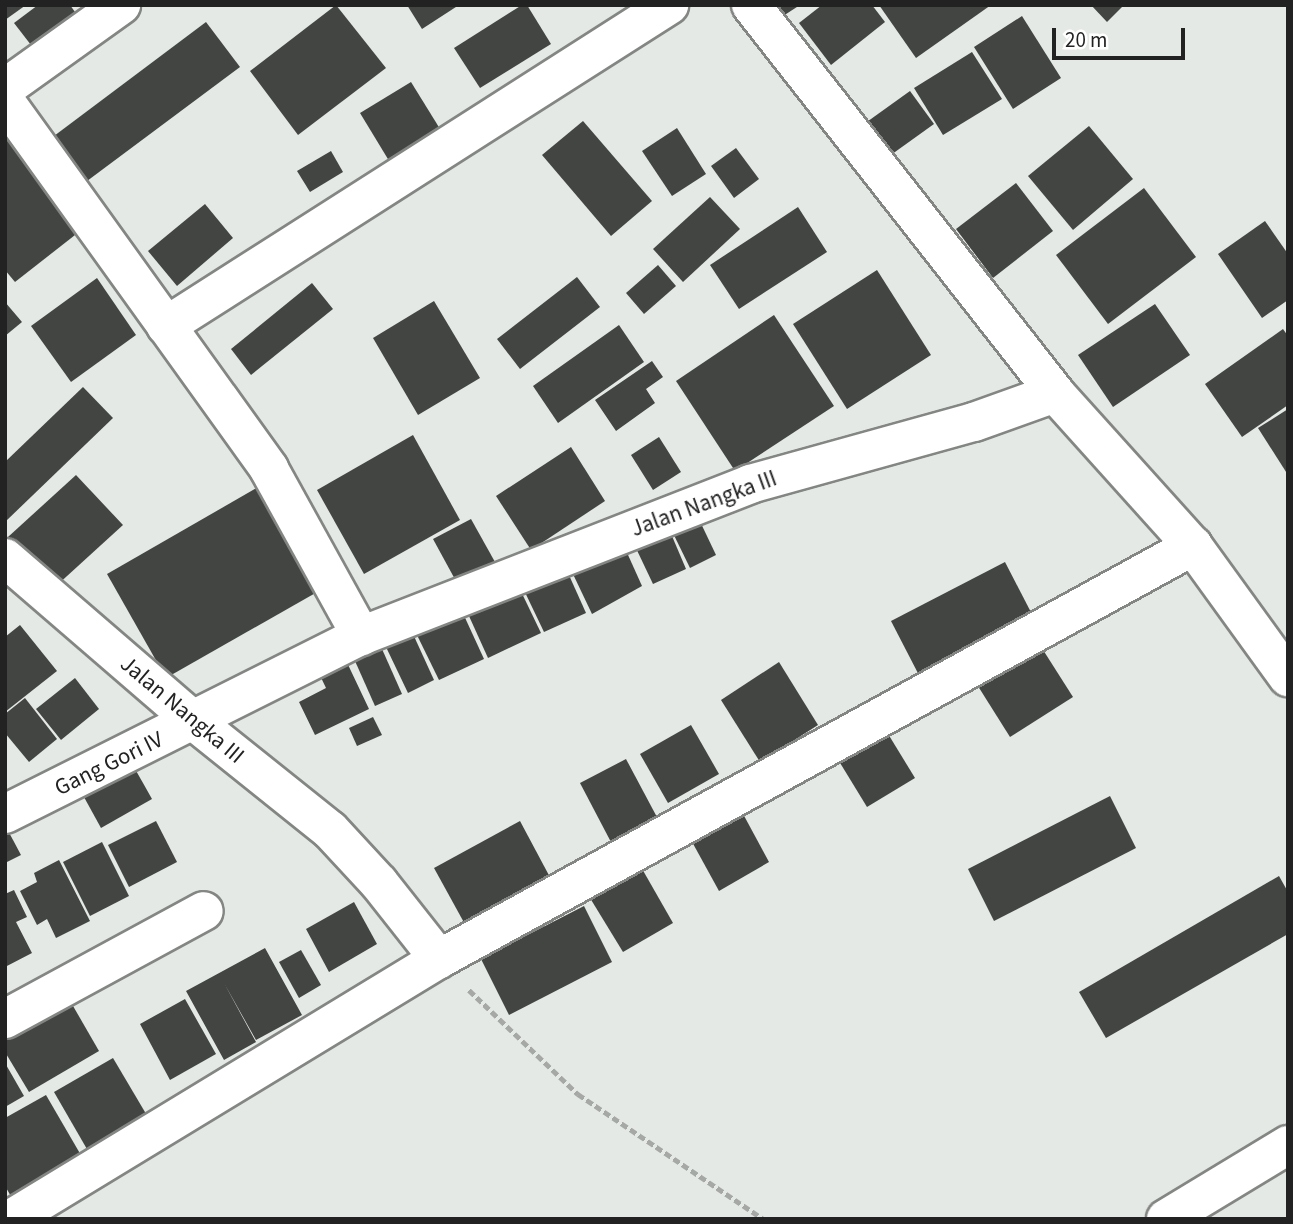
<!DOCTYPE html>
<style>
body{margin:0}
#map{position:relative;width:1293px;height:1224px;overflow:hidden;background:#e5e9e5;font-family:"Source Sans 3",sans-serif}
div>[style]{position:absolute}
.building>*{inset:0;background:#424542}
.path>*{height:4.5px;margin-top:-2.25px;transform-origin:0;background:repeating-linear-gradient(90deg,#a5a8a5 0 7px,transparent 0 10.5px)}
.roads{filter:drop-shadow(2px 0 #838682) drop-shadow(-2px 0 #838682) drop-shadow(0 2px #838682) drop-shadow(0 -2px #838682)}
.minor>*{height:38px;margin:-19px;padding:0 19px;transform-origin:19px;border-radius:19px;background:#fff}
span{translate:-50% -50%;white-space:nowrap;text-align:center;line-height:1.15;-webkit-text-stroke:7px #fff;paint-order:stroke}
.street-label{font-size:23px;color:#212221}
.frame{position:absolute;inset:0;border:7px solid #212221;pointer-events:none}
.scale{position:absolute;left:1052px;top:28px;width:133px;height:32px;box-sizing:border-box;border:4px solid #212221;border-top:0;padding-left:9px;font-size:21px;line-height:24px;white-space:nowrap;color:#212221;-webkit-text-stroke:5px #fff;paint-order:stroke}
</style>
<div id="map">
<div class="building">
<div style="clip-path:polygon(5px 5px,26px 5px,5px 20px)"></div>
<div style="clip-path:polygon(38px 5px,70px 5px,75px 12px,31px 45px,14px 23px)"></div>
<div style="clip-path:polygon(336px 5px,386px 68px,298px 135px,250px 71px)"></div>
<div style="clip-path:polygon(407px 5px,459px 5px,422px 29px)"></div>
<div style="clip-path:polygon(522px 5px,527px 5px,551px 44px,480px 88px,454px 48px)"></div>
<div style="clip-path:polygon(771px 5px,800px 5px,780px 18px)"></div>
<div style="clip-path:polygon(822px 5px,872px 5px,885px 22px,831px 65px,799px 23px)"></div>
<div style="clip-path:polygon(879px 5px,991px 5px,916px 58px)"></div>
<div style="clip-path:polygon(1091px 5px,1121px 5px,1122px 7px,1107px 22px)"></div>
<div style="clip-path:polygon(1022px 16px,1061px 78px,1013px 109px,974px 47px)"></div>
<div style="clip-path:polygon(206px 22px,240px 67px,79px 187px,46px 142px)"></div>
<div style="clip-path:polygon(972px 52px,1002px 99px,943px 135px,914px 88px)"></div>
<div style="clip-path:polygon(411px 82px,445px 137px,394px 169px,360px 113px)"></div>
<div style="clip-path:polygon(910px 91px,934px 124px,888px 157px,864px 124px)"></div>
<div style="clip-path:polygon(583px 121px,652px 201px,611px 236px,542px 155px)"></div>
<div style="clip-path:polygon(1089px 126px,1133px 179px,1073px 230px,1028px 176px)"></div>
<div style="clip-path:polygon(677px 128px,706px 174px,672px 196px,642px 151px)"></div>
<div style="clip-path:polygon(12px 135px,84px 228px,15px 282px,5px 270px,5px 141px)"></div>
<div style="clip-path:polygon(736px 148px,759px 179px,734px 198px,711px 166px)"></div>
<div style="clip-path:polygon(331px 151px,343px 172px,310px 192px,297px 171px)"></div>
<div style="clip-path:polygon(1016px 183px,1053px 231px,993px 278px,956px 229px)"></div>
<div style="clip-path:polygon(1144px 188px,1196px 257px,1108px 324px,1056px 255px)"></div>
<div style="clip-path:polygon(710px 197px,740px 229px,683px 282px,653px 249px)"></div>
<div style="clip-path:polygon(205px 204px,233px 238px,177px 286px,148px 251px)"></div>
<div style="clip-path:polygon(798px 207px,827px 252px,739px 309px,710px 265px)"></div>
<div style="clip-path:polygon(1265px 221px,1288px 254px,1288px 300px,1262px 318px,1218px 254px)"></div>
<div style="clip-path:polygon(658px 265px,676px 286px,644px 314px,626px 293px)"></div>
<div style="clip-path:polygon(877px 270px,931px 355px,847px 409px,793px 324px)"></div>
<div style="clip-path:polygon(577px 277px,600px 307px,520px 369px,497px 339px)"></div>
<div style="clip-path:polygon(97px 278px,136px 335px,71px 382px,31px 326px)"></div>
<div style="clip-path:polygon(312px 283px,333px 309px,251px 375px,231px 349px)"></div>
<div style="clip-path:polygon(434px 301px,480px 378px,418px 415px,373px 338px)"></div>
<div style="clip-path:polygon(5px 302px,22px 322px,5px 336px)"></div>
<div style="clip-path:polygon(1155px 304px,1190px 355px,1113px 407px,1078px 355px)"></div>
<div style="clip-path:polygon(774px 315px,834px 406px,735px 471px,676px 381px)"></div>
<div style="clip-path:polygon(619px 325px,644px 362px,558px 423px,533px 386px)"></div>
<div style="clip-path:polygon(1283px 329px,1288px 336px,1288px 405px,1242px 437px,1205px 384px)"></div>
<div style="clip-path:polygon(652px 361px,663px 377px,646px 389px,655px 403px,616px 431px,595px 400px)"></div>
<div style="clip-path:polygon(83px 387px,113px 418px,5px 522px,5px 462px)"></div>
<div style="clip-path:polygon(1288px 409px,1288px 475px,1258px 428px)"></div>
<div style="clip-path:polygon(413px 435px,460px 520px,364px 574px,317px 490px)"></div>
<div style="clip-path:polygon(659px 437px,681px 472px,653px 490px,631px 455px)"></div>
<div style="clip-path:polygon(571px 447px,605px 501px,531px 550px,496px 496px)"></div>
<div style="clip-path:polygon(76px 475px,123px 525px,55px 587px,8px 537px)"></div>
<div style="clip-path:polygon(260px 486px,319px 591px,166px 678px,107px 574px)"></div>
<div style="clip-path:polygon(696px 513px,716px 555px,690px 568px,670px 527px)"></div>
<div style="clip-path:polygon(471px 519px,495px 562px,457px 583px,433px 539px)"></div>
<div style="clip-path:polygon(669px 529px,686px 569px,653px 584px,634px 544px)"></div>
<div style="clip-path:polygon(624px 546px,642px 586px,592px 614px,572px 572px)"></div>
<div style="clip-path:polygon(1005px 562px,1036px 622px,922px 681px,891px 621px)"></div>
<div style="clip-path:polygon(564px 564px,586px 613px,544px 632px,521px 584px)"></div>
<div style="clip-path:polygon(516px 581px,541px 633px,488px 658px,464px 605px)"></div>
<div style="clip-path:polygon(461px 609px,484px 659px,439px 680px,415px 631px)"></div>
<div style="clip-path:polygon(20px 625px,57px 671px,5px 712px,5px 637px)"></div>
<div style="clip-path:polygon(413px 634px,434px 680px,408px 693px,386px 647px)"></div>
<div style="clip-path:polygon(1038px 642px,1073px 697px,1010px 737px,976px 683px)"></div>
<div style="clip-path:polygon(382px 649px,402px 694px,375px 706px,355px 661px)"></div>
<div style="clip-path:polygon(342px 652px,369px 709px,315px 735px,299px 702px,326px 688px,315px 665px)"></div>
<div style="clip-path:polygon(779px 662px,818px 725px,760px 762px,721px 700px)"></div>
<div style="clip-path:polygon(75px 678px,99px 709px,61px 740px,36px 709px)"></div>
<div style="clip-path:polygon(25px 698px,57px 739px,29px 762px,5px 733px,5px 714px)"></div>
<div style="clip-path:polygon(373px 717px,382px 735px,357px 746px,349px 728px)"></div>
<div style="clip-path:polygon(882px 724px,915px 778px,867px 807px,834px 753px)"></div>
<div style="clip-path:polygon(691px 725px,719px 774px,668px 803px,640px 754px)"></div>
<div style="clip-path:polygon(626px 759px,658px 819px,612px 844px,580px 783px)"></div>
<div style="clip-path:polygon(130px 760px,152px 799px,101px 828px,79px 788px)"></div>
<div style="clip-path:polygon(1110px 796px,1136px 848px,994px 921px,968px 869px)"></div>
<div style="clip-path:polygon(742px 812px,769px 862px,719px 891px,691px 840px)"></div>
<div style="clip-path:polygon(156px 821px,177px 862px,129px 887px,108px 845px)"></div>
<div style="clip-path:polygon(520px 821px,552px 881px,467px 928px,434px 868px)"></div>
<div style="clip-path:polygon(5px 825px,21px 855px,5px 863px)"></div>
<div style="clip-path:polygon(102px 842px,129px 896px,90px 916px,63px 862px)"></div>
<div style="clip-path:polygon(59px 860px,90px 921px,56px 938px,47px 919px,37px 925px,20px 891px,37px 882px,34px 873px)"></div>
<div style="clip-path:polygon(641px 867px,673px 923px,623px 952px,590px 898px)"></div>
<div style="clip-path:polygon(1279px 876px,1288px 892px,1288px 934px,1106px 1038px,1079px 992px)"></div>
<div style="clip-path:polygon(14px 890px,27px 917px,16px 922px,32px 953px,5px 967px,5px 894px)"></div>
<div style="clip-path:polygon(354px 902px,377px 944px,329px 972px,306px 929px)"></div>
<div style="clip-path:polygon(584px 906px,612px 962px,509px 1015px,481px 959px)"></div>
<div style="clip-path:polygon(265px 948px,302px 1015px,256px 1040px,224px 983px,256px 1042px,224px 1060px,186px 991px)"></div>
<div style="clip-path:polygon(301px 950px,321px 985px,299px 998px,279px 962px)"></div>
<div style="clip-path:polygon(69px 999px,99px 1051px,29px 1092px,5px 1052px,5px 1035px)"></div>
<div style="clip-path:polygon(185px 999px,216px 1054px,170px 1080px,140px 1024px)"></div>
<div style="clip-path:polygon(113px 1058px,155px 1129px,95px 1163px,54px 1092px)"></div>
<div style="clip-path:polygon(5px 1063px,24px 1096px,5px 1107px)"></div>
<div style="clip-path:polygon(46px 1095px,89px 1169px,19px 1210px,5px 1186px,5px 1118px)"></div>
</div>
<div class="path">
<div style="left:469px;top:990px;width:151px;rotate:43.7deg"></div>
<div style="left:578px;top:1094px;width:223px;rotate:34deg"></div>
</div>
<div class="roads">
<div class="minor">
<div style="left:751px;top:5px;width:493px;rotate:51.9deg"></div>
<div style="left:1055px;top:393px;width:206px;rotate:48deg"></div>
<div style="left:1193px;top:546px;width:162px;rotate:54.1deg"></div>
<div style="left:5px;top:88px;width:143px;rotate:-35.6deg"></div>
<div style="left:5px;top:101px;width:453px;rotate:54.3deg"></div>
<div style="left:269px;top:469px;width:191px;rotate:61.1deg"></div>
<div style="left:166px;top:326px;width:597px;rotate:-32.54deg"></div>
<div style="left:5px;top:558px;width:251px;rotate:40.8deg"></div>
<div style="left:195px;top:722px;width:173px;rotate:38.7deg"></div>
<div style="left:330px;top:830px;width:72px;rotate:47.2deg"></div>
<div style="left:379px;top:883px;width:97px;rotate:51.7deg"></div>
<div style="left:5px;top:814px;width:398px;rotate:-26.6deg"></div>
<div style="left:361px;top:636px;width:418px;rotate:-21.3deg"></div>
<div style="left:750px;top:484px;width:232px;rotate:-15.5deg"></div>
<div style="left:974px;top:422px;width:86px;rotate:-19.7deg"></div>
<div style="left:5px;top:1019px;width:226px;rotate:-28.5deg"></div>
<div style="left:11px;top:1219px;width:501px;rotate:-31.28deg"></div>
<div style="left:439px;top:959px;width:860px;rotate:-28.71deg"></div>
<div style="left:1166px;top:1219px;width:143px;rotate:-31.2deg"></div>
</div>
</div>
<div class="street-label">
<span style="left:704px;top:504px;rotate:-20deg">Jalan Nangka III</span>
<span style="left:182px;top:710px;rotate:40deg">Jalan Nangka III</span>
<span style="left:109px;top:764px;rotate:-26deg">Gang Gori IV</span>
</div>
<div class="frame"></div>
<div class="scale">20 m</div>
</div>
